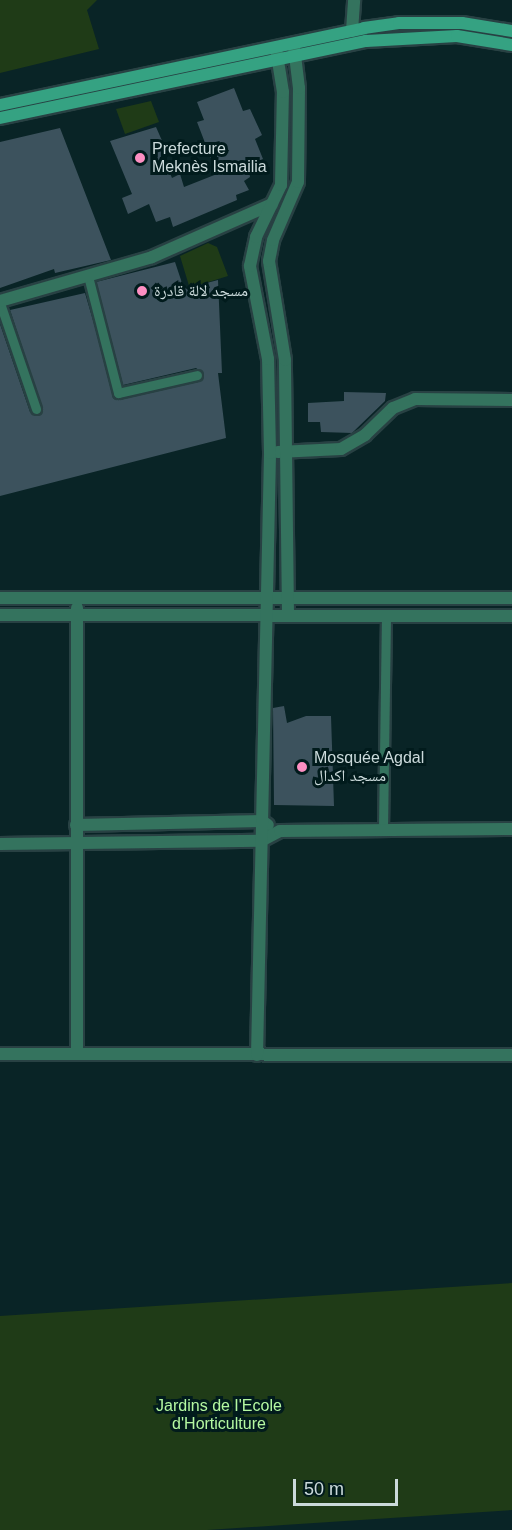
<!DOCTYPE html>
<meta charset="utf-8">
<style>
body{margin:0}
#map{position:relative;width:512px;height:1530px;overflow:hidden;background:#092426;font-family:Arial,"Noto Naskh Arabic",sans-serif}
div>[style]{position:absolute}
.green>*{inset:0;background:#1f3b17}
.building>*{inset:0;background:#3c525d}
.roads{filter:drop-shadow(2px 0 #284143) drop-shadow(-2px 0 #284143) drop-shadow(0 2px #284143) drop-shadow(0 -2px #284143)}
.pedestrian>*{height:9px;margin:-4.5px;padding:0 4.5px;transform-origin:4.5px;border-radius:4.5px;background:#34735e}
.minor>*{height:12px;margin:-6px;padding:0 6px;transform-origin:6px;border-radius:6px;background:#34735e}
.secondary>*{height:12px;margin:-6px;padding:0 6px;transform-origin:6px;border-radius:6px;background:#35a282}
.dots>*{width:16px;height:16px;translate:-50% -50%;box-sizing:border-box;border:3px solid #011b1c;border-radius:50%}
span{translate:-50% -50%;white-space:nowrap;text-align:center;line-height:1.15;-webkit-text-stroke:6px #011b1c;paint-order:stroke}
.poi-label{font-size:16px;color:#cbdadb}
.left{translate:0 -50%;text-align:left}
.park-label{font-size:16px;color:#b4f8a1}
.scale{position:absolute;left:293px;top:1479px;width:105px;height:27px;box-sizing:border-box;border:3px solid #cbdadb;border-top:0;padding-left:8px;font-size:18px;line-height:21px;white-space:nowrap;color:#cbdadb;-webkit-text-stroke:4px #011b1c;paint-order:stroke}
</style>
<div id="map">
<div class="green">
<div style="clip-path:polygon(0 0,97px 0,87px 10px,99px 49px,0 73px)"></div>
<div style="clip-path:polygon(151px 101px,159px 122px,125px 134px,116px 109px)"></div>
<div style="clip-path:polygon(208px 243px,217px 247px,228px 276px,202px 284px,193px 299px,180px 256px)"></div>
<div style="clip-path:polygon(512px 1283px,512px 1510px,207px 1530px,0 1530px,0 1316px)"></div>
</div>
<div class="building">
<div style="clip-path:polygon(234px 88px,243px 111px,250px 109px,262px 135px,255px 139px,263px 159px,248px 165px,250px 177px,244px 181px,249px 190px,236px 195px,237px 200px,173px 227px,170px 217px,156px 222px,149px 204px,128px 214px,122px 198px,132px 194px,110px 141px,156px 127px,167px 152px,162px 154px,172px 178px,180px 174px,184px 187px,217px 174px,197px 122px,204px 120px,197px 102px)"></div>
<div style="clip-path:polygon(60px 128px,111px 260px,55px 273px,54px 269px,0 288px,0 142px)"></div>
<div style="clip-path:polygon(175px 262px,184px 289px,218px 280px,222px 373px,218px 373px,226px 438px,0 496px,0 324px,30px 412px,38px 416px,43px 410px,10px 310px,85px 293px,116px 399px,198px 382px,204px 374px,196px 368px,123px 385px,96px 282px)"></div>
<div style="clip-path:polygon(344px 392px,386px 393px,385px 401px,352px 433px,321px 432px,320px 422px,308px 422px,308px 403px,344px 401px)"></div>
<div style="clip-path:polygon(284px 706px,287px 723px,306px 716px,331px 716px,334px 806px,274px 805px,273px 708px)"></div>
</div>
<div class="roads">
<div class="pedestrian">
<div style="left:88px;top:276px;width:121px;rotate:75.6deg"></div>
<div style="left:118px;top:393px;width:81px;rotate:-12.8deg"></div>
<div style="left:0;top:303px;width:112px;rotate:71.2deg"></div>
<div style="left:383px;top:830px;width:214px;rotate:-89.2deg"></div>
</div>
<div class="minor">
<div style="left:352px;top:31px;width:31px;rotate:-86deg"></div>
<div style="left:0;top:301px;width:158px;rotate:-16.1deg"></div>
<div style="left:152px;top:257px;width:131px;rotate:-23.8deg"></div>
<div style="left:278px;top:452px;width:63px;rotate:-2.7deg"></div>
<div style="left:341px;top:449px;width:28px;rotate:-30deg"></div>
<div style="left:365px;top:435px;width:39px;rotate:-44deg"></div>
<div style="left:393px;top:408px;width:24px;rotate:-22deg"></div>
<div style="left:415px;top:399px;width:97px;rotate:0.6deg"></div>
<div style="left:0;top:598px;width:512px"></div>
<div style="left:288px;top:614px;width:254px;rotate:-90.7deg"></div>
<div style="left:285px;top:360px;width:100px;rotate:-99.2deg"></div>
<div style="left:269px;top:261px;width:21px;rotate:-79deg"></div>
<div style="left:273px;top:240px;width:63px;rotate:-66.7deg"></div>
<div style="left:298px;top:182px;width:94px;rotate:-89.4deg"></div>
<div style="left:299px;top:88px;width:41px;rotate:-97deg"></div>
<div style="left:0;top:615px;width:512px;rotate:0.11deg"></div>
<div style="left:76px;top:825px;width:186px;rotate:-1.2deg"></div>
<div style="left:262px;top:821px;width:7px;rotate:34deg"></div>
<div style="left:0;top:844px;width:261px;rotate:-0.7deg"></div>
<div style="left:261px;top:841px;width:21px;rotate:-28deg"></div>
<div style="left:280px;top:831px;width:232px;rotate:-0.5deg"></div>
<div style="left:77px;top:1053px;width:445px;rotate:-90deg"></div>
<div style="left:0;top:1054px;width:512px;rotate:0.11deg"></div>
<div style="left:257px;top:1055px;width:602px;rotate:-88.76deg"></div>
<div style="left:270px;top:453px;width:94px;rotate:-91.2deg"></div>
<div style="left:268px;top:359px;width:95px;rotate:-101deg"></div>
<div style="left:250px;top:266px;width:30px;rotate:-78deg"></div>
<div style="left:256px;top:237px;width:58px;rotate:-64.3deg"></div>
<div style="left:281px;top:185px;width:93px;rotate:-88.8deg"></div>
<div style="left:283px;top:92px;width:44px;rotate:-99.2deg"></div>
</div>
<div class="secondary">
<div style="left:0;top:105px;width:372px;rotate:-11.9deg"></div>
<div style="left:364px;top:28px;width:35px;rotate:-8deg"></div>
<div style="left:399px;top:23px;width:63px"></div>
<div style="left:462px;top:23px;width:51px;rotate:9.1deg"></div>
<div style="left:0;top:118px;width:374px;rotate:-11.9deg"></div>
<div style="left:366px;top:41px;width:91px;rotate:-3.1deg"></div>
<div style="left:457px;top:36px;width:56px;rotate:9.3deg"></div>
</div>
</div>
<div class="dots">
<div style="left:140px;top:158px;background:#fc8fc2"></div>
<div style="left:142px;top:291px;background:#fc8fc2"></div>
<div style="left:302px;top:767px;background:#fc8fc2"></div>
</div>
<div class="poi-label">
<span class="left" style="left:152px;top:158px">Prefecture<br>Meknès Ismailia</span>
<span class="left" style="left:154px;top:291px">مسجد لالة قادرة</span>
<span class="left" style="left:314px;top:767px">Mosquée Agdal<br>مسجد اكدال</span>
</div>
<div class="park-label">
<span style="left:219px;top:1415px">Jardins de I'Ecole<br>d'Horticulture</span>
</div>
<div class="scale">50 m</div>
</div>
